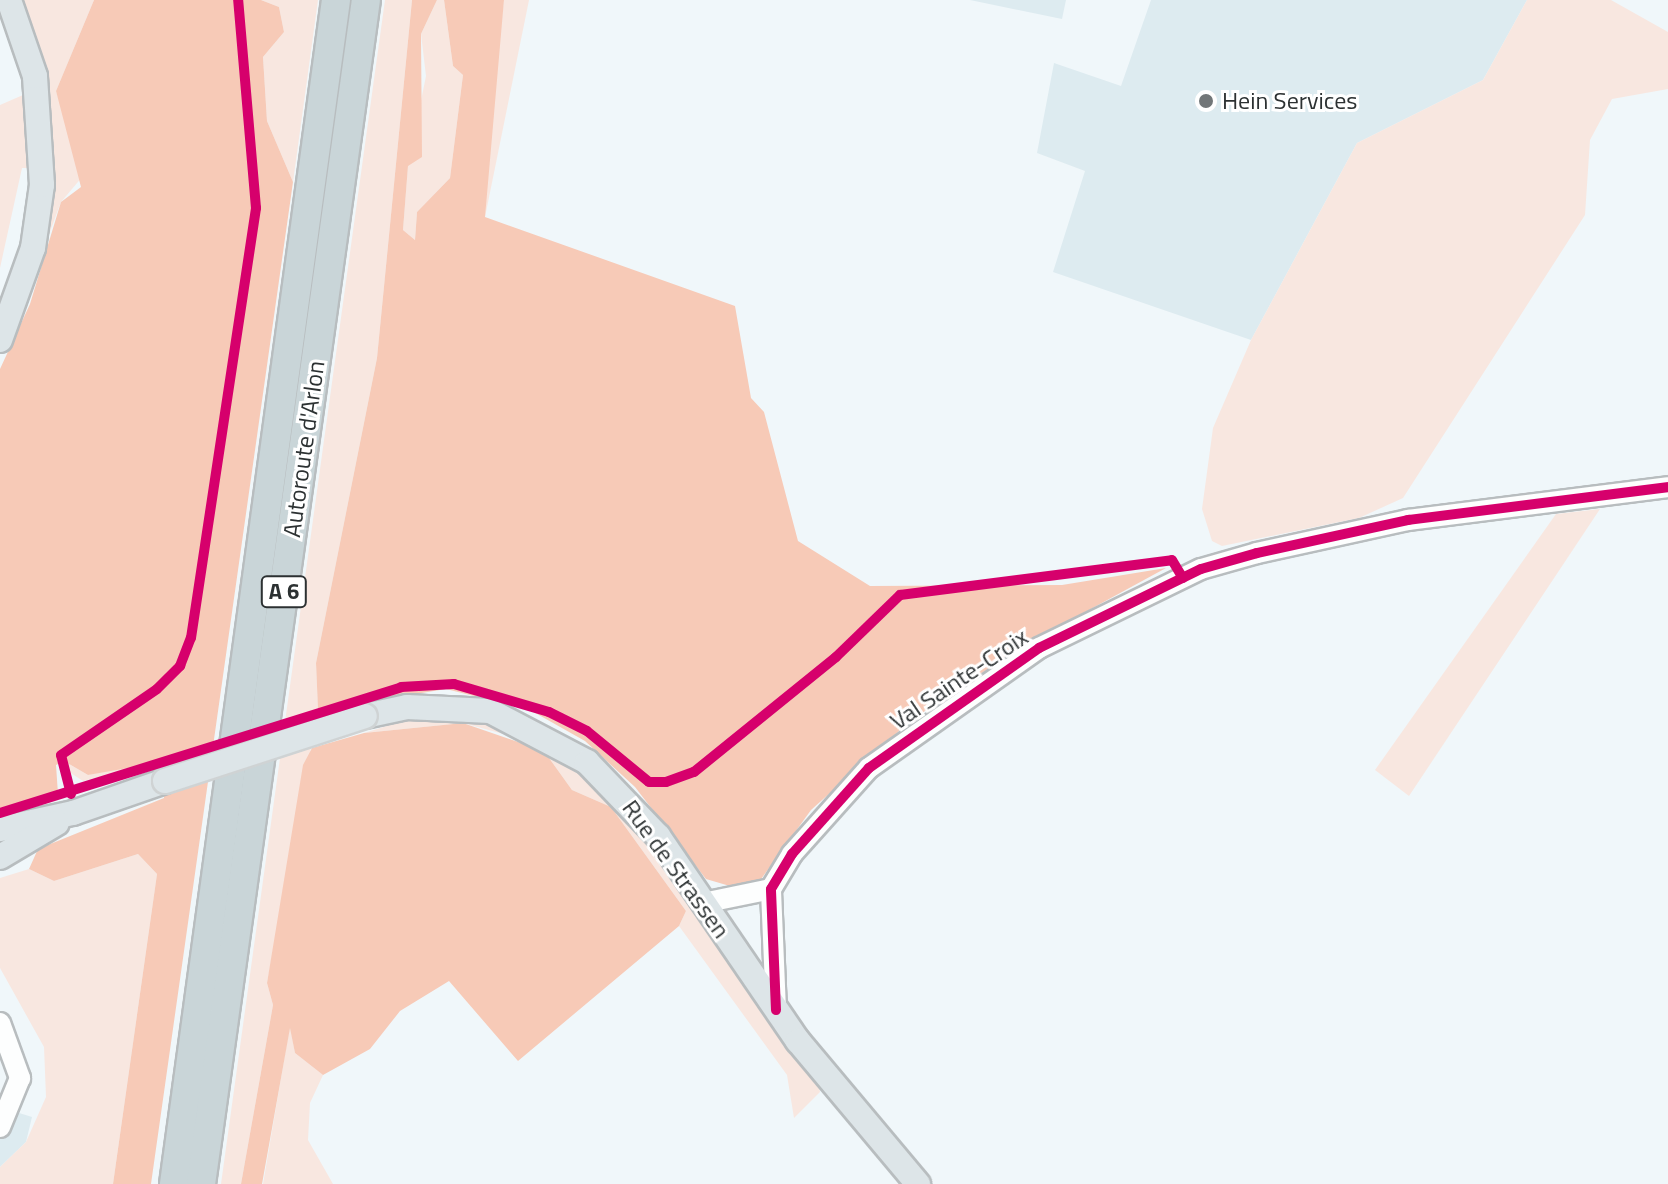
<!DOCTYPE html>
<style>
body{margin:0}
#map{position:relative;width:1668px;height:1184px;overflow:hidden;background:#f0f7fa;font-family:"Titillium Web",sans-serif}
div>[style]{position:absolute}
.built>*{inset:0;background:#ddebf0}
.green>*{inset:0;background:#f8e7e0}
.forest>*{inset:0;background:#f7cab7}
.roads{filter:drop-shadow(2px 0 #b8bdbf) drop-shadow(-2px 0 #b8bdbf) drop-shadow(0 2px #b8bdbf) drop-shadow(0 -2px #b8bdbf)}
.minor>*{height:20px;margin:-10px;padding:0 10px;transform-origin:10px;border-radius:10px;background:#fdfefe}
.major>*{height:24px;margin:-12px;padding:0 12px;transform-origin:12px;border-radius:12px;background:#dde5e8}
.highway>*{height:28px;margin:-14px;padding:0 14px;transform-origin:14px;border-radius:14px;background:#c9d5d8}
.bridges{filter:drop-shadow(2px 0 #cfd3d4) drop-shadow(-2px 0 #cfd3d4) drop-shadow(0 2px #cfd3d4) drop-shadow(0 -2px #cfd3d4)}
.major-bridge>*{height:24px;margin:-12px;padding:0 12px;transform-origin:12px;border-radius:12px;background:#dde5e8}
.cycleway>*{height:10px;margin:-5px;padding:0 5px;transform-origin:5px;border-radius:5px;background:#d6006c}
.dots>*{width:22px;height:22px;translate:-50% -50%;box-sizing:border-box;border:4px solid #fff;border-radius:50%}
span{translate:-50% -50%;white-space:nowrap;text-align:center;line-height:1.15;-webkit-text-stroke:6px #fff;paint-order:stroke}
.shield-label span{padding:2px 6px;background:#fff;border:2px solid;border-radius:6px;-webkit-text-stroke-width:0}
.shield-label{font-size:22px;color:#2c3132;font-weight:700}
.poi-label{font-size:24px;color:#2c3132}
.left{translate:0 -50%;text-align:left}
.street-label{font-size:24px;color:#2c3132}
</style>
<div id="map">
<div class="built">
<div style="clip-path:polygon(970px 0,1066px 0,1062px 19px)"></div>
<div style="clip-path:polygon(1151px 0,1527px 0,1483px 80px,1357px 143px,1251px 340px,1053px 272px,1085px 171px,1037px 153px,1054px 63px,1121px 86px)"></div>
<div style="clip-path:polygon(0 1107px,32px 1117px,26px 1142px,0 1167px)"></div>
</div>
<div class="green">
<div style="clip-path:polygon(19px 0,94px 0,56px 91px,83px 176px,61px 202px,48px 237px,52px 122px)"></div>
<div style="clip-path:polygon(261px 0,318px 0,293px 182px,267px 121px,263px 57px,284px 32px,279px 7px)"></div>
<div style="clip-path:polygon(385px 0,412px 0,377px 358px,316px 663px,318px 710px,267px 983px,273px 1005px,241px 1184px,221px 1184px)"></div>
<div style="clip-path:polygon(437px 0,444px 0,453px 66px,463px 75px,450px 178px,417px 212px,415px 240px,403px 230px,408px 165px,426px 76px,421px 34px)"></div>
<div style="clip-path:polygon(504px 0,529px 0,485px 217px,488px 131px)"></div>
<div style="clip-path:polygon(1527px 0,1611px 0,1668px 32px,1668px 89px,1612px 99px,1590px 140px,1585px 215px,1403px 498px,1359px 518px,1222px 546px,1212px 541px,1202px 509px,1213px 428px,1251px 340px,1357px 143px,1483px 80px)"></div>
<div style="clip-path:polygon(23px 95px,29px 168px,22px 168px,0 268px,0 105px)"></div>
<div style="clip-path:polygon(1600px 509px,1409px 796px,1375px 770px,1556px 514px)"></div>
<div style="clip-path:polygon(416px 717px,478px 721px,511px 730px,584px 772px,646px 839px,818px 1083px,820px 1092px,794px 1118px,787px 1075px,679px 926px,686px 911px,611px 807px,572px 790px,544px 751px,511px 736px,463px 723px,364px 733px)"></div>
<div style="clip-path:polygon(145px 760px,162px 762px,83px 781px,63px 768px,64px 761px,88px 775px)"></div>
<div style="clip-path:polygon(138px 854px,157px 874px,113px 1184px,0 1184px,0 1167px,26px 1142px,46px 1097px,44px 1047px,0 968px,0 878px,29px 869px,54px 881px)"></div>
<div style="clip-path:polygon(290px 1025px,295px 1053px,323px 1075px,310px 1103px,308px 1140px,333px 1184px,263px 1184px)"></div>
</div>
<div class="forest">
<div style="clip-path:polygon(94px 0,261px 0,279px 7px,284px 32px,263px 57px,267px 121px,293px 182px,151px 1184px,113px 1184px,157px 874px,138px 854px,54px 881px,29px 869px,38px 849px,164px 798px,162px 762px,88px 775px,64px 761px,56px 765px,58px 794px,0 808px,0 369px,30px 304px,61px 202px,81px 187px,56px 91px)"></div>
<div style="clip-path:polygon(412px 0,437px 0,421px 34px,422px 157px,408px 166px,403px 230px,415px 240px,417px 212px,450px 178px,463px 75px,453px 66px,444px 0,504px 0,485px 217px,735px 306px,751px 398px,764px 412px,798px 541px,870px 586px,1062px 585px,1166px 568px,1021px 647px,910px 721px,811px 810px,759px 882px,740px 889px,706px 879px,635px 787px,585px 741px,530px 710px,446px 689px,318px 710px,316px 663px,377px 358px)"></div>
<div style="clip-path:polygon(463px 723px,544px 751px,572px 790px,611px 807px,686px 911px,679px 926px,518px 1061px,449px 981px,400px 1011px,370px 1049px,323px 1075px,295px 1053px,290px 1028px,262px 1184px,241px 1184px,273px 1005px,267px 983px,303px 765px,312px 748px,364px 733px)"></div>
</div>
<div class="roads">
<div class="minor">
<div style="left:703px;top:903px;width:69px;rotate:-11.6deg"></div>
<div style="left:776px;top:1010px;width:121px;rotate:-92.4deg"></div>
<div style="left:771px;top:889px;width:41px;rotate:-59deg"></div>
<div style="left:792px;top:854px;width:115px;rotate:-48.2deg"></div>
<div style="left:869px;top:768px;width:208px;rotate:-35.2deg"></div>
<div style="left:1039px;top:648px;width:180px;rotate:-26deg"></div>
<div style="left:1201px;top:569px;width:58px;rotate:-15.9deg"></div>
<div style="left:1257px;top:553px;width:155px;rotate:-12.3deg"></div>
<div style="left:1408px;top:520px;width:262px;rotate:-7.2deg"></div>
<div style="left:0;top:1023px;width:59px;rotate:70deg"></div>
<div style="left:20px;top:1078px;width:53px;rotate:112.2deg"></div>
</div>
<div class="major">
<div style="left:0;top:340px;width:98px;rotate:-70.3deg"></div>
<div style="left:33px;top:248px;width:64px;rotate:-81.9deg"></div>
<div style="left:42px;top:185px;width:109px;rotate:-93.7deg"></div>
<div style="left:35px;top:76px;width:80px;rotate:-108.9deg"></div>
<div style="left:365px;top:716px;width:43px;rotate:-12.1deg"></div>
<div style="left:407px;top:707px;width:83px;rotate:2.8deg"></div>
<div style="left:490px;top:711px;width:110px;rotate:27.7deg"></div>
<div style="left:587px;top:762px;width:103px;rotate:46.2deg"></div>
<div style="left:658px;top:836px;width:248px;rotate:55.7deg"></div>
<div style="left:798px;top:1041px;width:187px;rotate:50deg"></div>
<div style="left:0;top:829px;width:75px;rotate:-12.4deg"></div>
<div style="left:73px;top:813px;width:97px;rotate:-19.2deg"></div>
<div style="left:0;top:857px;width:66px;rotate:-30.8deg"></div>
</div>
<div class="highway">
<div style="left:174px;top:1184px;width:1195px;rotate:-82.21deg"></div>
<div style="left:201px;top:1184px;width:1195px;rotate:-82.07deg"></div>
</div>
</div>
<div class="bridges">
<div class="major-bridge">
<div style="left:165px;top:781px;width:210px;rotate:-18deg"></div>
</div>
</div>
<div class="cycleway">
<div style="left:71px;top:794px;width:40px;rotate:-104.4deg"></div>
<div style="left:61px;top:755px;width:116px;rotate:-34.5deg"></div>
<div style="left:157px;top:689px;width:33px;rotate:-45deg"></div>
<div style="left:180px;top:666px;width:30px;rotate:-69deg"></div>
<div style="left:191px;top:638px;width:435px;rotate:-81.4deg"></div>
<div style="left:256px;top:208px;width:209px;rotate:-94.9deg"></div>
<div style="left:0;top:813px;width:420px;rotate:-17.4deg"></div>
<div style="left:401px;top:687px;width:53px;rotate:-3.2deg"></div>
<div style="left:454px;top:684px;width:99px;rotate:16.4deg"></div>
<div style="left:549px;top:712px;width:42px;rotate:26.6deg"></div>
<div style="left:587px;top:731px;width:80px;rotate:39.4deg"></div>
<div style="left:649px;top:782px;width:17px"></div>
<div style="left:666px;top:782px;width:30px;rotate:-20deg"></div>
<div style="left:694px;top:772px;width:183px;rotate:-39deg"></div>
<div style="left:836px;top:657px;width:89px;rotate:-44.1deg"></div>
<div style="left:900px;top:595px;width:274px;rotate:-7.3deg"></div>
<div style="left:1172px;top:560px;width:21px;rotate:59deg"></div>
<div style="left:776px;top:1010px;width:121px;rotate:-92.4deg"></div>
<div style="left:771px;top:889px;width:41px;rotate:-59deg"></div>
<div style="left:792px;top:854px;width:115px;rotate:-48.2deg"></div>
<div style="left:869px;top:768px;width:208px;rotate:-35.2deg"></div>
<div style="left:1039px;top:648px;width:180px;rotate:-26deg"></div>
<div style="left:1201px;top:569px;width:58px;rotate:-15.9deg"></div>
<div style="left:1257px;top:553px;width:155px;rotate:-12.3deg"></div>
<div style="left:1408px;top:520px;width:262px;rotate:-7.2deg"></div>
</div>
<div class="dots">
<div style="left:1206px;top:101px;background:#717678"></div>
</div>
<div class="shield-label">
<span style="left:284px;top:592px">A 6</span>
</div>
<div class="poi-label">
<span class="left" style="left:1222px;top:101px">Hein Services</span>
</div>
<div class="street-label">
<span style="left:304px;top:449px;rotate:-82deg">Autoroute d'Arlon</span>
<span style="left:959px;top:679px;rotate:-34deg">Val Sainte-Croix</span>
<span style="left:676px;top:869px;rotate:54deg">Rue de Strassen</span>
</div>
</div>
